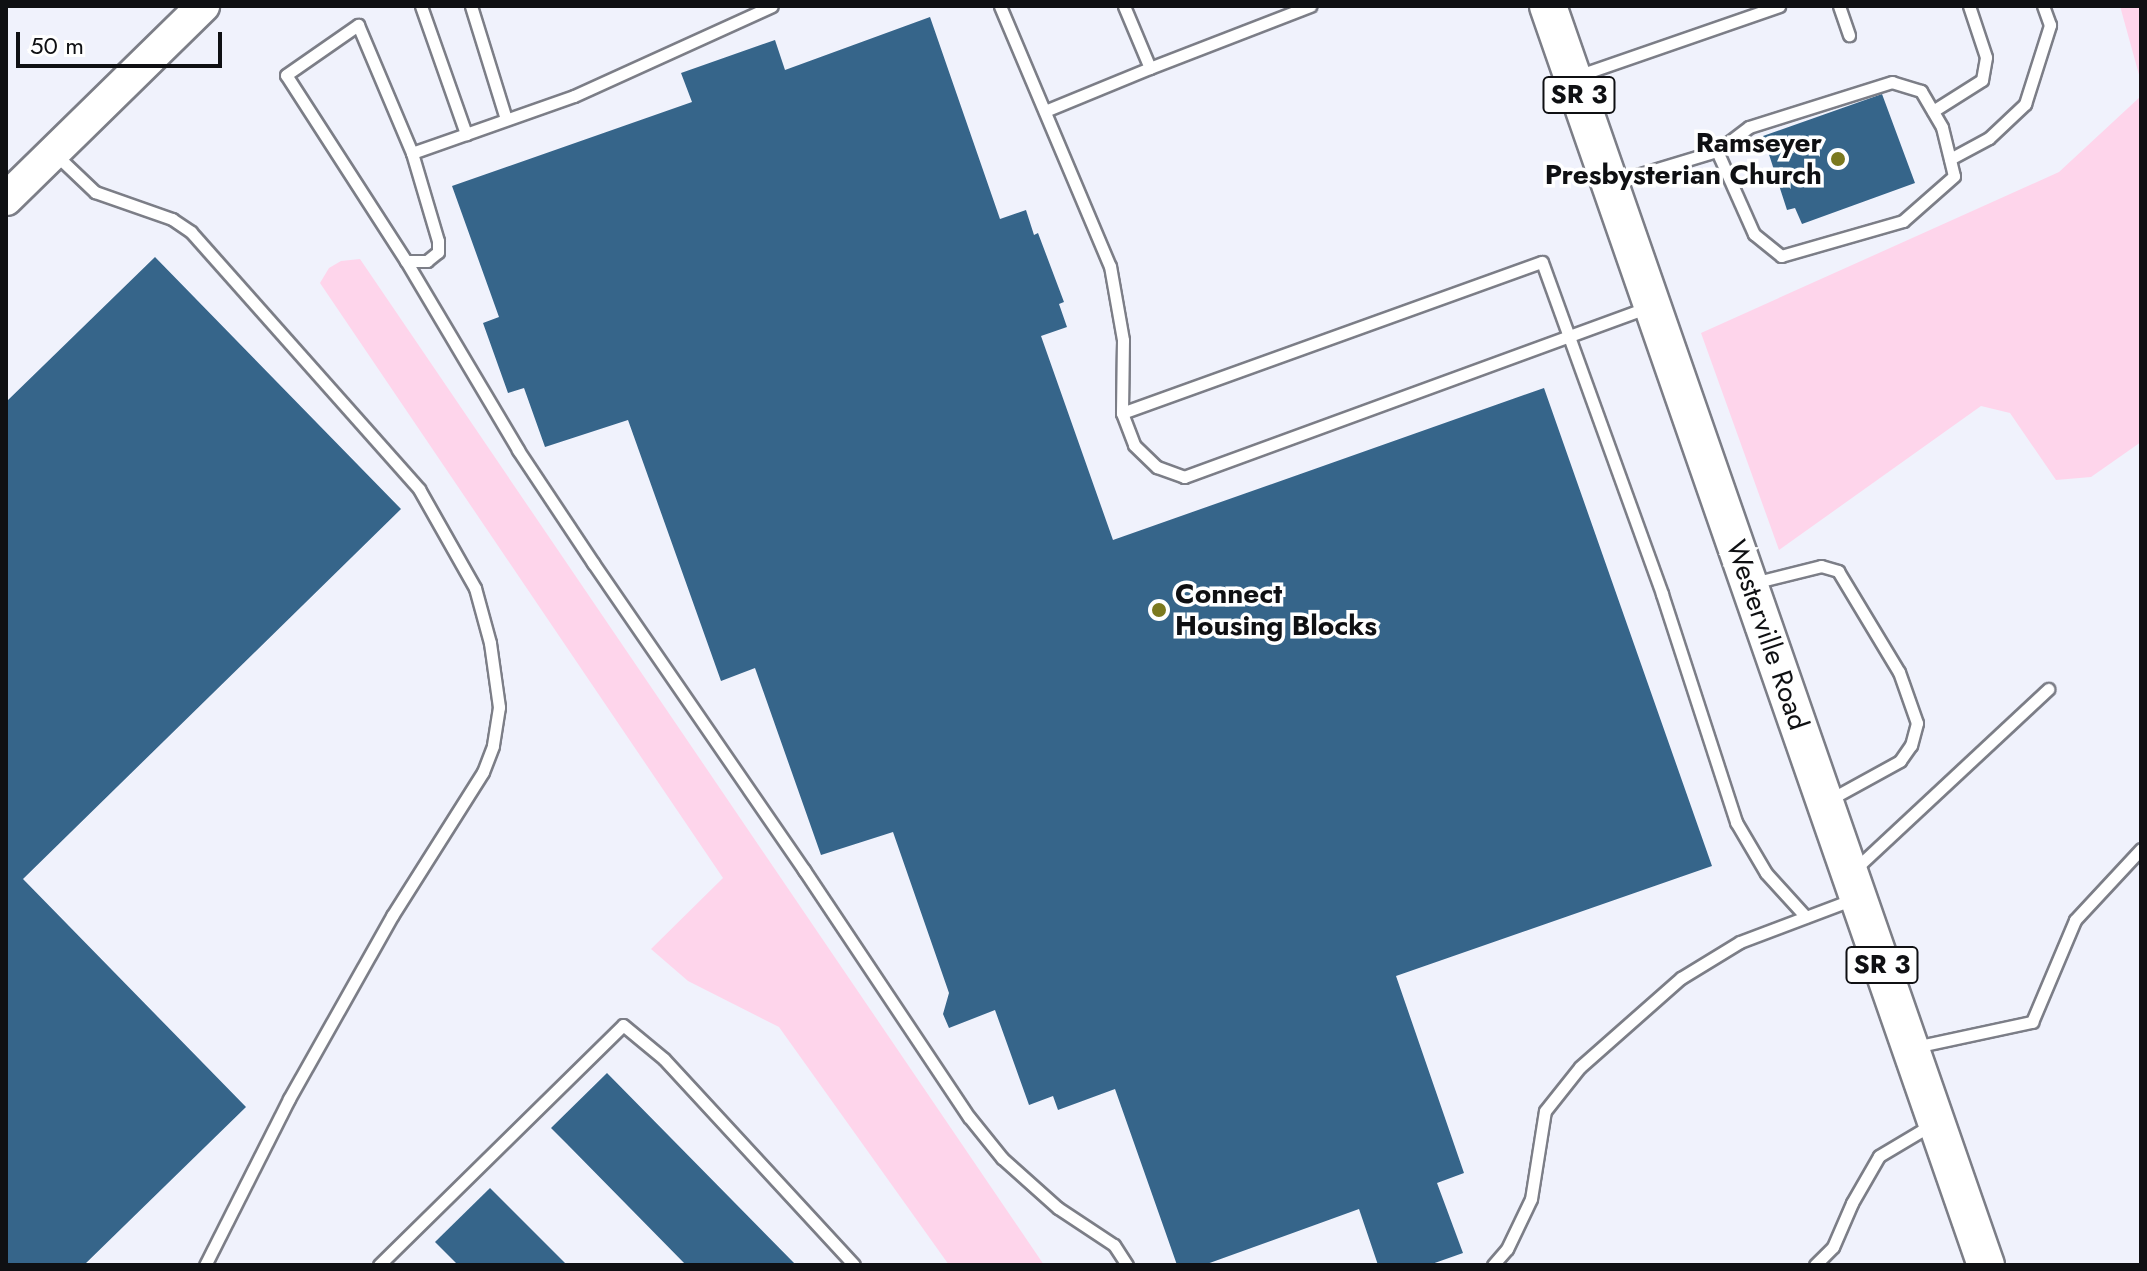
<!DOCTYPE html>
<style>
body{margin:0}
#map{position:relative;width:2147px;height:1271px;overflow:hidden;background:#f0f2fc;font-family:Jost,sans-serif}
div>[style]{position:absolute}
.green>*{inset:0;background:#fed5eb}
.building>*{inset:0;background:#36658a}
.roads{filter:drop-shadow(2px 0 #7c7e87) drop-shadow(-2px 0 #7c7e87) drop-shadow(0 2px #7c7e87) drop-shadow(0 -2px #7c7e87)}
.lane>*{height:11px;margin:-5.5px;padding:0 5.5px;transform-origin:5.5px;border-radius:5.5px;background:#fff}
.secondary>*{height:32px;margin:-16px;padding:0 16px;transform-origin:16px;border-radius:16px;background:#fff}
.primary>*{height:36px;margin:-18px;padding:0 18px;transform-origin:18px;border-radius:18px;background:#fff}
.dots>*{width:22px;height:22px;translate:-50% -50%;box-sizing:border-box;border:4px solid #fff;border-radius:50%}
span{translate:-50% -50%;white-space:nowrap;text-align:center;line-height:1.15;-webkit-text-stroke:7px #fff;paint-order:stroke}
.shield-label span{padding:2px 6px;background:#fff;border:2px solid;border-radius:6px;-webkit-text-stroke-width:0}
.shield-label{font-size:26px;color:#0f1013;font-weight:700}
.poi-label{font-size:28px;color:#0f1013;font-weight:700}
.right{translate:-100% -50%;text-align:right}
.left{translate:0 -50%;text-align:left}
.street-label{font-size:28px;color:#0f1013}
.frame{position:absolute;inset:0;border:8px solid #0f1013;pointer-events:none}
.scale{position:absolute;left:16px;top:32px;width:206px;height:36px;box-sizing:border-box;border:4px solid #0f1013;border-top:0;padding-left:10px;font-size:24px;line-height:28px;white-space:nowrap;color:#0f1013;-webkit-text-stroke:6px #fff;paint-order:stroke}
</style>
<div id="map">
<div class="green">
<div style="clip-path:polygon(2120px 6px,2141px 6px,2141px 82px)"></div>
<div style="clip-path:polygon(2141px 96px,2141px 442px,2091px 477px,2056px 480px,2010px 413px,1981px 406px,1779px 550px,1701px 333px,2059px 172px)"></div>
<div style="clip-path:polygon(360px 259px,1044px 1265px,949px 1265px,779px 1027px,688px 981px,651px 949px,723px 878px,320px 283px,329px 268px,341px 261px)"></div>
</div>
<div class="building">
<div style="clip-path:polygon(930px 17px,1000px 219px,1026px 210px,1034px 235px,1038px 233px,1064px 302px,1059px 304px,1067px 327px,1041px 336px,1113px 540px,1544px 388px,1712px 866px,1396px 976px,1464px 1173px,1437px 1183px,1463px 1253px,1429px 1265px,1378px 1265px,1359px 1209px,1204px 1265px,1177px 1265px,1115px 1089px,1058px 1110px,1053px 1096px,1029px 1105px,995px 1010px,949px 1028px,943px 1014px,949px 993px,893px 832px,821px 855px,755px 668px,721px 681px,628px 420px,545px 447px,524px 388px,508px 393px,483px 323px,499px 317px,452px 186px,692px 102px,681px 73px,775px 40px,785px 70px)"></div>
<div style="clip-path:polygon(1882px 94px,1915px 183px,1802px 224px,1795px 208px,1787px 210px,1763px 136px)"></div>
<div style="clip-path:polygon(155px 257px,401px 509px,23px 879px,246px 1107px,84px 1265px,6px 1265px,6px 402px)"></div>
<div style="clip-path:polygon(607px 1073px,796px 1265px,686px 1265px,567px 1144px,551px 1128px)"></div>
<div style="clip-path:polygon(490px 1188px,567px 1265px,458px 1265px,435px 1242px)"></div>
</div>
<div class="roads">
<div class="lane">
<div style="left:421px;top:6px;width:136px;rotate:70.6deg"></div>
<div style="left:466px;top:134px;width:114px;rotate:-19.4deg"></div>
<div style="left:574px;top:96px;width:217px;rotate:-24.4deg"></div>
<div style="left:471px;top:6px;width:118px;rotate:72.8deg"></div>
<div style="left:1000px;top:6px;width:282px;rotate:67.1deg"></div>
<div style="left:1110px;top:266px;width:75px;rotate:80deg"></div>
<div style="left:1123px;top:340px;width:73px;rotate:90.8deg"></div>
<div style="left:1122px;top:413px;width:34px;rotate:69deg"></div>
<div style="left:1134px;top:445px;width:32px;rotate:44deg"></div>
<div style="left:1157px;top:467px;width:29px;rotate:20deg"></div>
<div style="left:1184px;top:477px;width:494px;rotate:-20.1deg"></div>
<div style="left:1124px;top:6px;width:67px;rotate:67.2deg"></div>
<div style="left:1150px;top:68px;width:172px;rotate:-21.2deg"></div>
<div style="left:1839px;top:6px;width:31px;rotate:71deg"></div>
<div style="left:1577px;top:76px;width:214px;rotate:-19.1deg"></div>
<div style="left:1045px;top:111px;width:113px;rotate:-22.3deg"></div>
<div style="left:1933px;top:111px;width:58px;rotate:-32.3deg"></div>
<div style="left:1982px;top:80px;width:23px;rotate:-80deg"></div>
<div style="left:1986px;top:57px;width:54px;rotate:-108.4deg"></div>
<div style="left:54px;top:153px;width:57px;rotate:43.6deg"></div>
<div style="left:95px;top:192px;width:82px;rotate:19.3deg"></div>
<div style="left:172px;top:219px;width:23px;rotate:34deg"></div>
<div style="left:191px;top:232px;width:344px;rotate:48.4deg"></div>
<div style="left:419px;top:489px;width:114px;rotate:60.5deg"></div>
<div style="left:475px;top:588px;width:57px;rotate:74.7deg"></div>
<div style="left:490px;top:643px;width:65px;rotate:82deg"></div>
<div style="left:499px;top:707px;width:39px;rotate:99deg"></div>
<div style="left:493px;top:746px;width:28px;rotate:111deg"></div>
<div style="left:483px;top:772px;width:170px;rotate:122.3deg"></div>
<div style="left:392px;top:916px;width:210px;rotate:119.4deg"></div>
<div style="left:289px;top:1099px;width:186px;rotate:116.8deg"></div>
<div style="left:412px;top:153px;width:92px;rotate:73.5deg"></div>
<div style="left:438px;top:241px;width:11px;rotate:90deg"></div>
<div style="left:438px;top:252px;width:14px;rotate:141deg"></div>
<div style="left:427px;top:261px;width:21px;rotate:180deg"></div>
<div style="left:406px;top:261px;width:221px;rotate:-122.8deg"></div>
<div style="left:286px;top:75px;width:88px;rotate:-34.8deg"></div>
<div style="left:358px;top:25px;width:139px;rotate:67.1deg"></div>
<div style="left:412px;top:153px;width:57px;rotate:-19.4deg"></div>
<div style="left:1950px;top:159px;width:44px;rotate:-28.3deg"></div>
<div style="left:1989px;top:138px;width:50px;rotate:-43.4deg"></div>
<div style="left:2025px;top:104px;width:83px;rotate:-72.4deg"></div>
<div style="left:2050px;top:25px;width:20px;rotate:-110deg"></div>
<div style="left:1614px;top:182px;width:108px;rotate:-16.8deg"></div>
<div style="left:1717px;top:151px;width:91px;rotate:66deg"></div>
<div style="left:1754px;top:234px;width:35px;rotate:39deg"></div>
<div style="left:1781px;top:256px;width:127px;rotate:-16deg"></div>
<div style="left:1903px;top:221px;width:68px;rotate:-41.4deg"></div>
<div style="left:1954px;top:176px;width:50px;rotate:-103.8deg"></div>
<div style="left:1942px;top:127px;width:42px;rotate:-120.3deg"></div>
<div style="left:1921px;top:91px;width:30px;rotate:-163deg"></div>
<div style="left:1892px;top:82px;width:150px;rotate:162.5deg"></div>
<div style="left:1749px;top:127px;width:40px;rotate:143deg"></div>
<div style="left:406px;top:261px;width:220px;rotate:59.3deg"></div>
<div style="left:518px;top:450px;width:136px;rotate:56.4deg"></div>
<div style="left:593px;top:563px;width:373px;rotate:55.5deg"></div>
<div style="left:804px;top:870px;width:297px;rotate:56.3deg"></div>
<div style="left:969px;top:1117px;width:53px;rotate:51.2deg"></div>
<div style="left:1002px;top:1158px;width:75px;rotate:41.8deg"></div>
<div style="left:1058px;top:1208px;width:67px;rotate:33.5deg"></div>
<div style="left:1114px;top:1245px;width:24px;rotate:57deg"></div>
<div style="left:1122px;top:413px;width:446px;rotate:-19.8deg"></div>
<div style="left:1542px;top:262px;width:353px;rotate:70.1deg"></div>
<div style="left:1662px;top:594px;width:240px;rotate:72deg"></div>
<div style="left:1736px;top:822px;width:59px;rotate:59.5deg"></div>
<div style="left:1766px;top:873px;width:59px;rotate:47.7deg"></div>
<div style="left:1753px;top:583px;width:70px;rotate:-14deg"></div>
<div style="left:1821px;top:566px;width:18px;rotate:16deg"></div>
<div style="left:1838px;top:571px;width:118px;rotate:58.9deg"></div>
<div style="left:1899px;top:672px;width:54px;rotate:70.6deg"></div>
<div style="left:1917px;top:723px;width:23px;rotate:105deg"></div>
<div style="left:1911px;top:745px;width:19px;rotate:125deg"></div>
<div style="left:1900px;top:761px;width:81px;rotate:151.2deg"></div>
<div style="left:1853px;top:871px;width:267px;rotate:-43deg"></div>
<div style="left:1915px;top:1047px;width:120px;rotate:-12.1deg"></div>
<div style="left:2032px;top:1022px;width:111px;rotate:-67.1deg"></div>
<div style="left:2075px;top:920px;width:97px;rotate:-47.1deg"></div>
<div style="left:379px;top:1265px;width:342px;rotate:-44.5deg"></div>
<div style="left:623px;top:1025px;width:53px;rotate:39.7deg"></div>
<div style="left:664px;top:1059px;width:280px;rotate:47.3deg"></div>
<div style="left:1493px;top:1265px;width:21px;rotate:-49deg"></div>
<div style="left:1507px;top:1249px;width:55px;rotate:-64.4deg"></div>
<div style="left:1531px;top:1199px;width:89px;rotate:-81deg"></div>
<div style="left:1545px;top:1111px;width:56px;rotate:-51.5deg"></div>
<div style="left:1580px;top:1067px;width:135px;rotate:-41.4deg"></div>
<div style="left:1681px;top:978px;width:69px;rotate:-31.4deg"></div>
<div style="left:1740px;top:942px;width:122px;rotate:-20.7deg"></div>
<div style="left:1815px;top:1265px;width:25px;rotate:-45deg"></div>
<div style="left:1833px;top:1247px;width:48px;rotate:-66.6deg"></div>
<div style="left:1852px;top:1203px;width:54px;rotate:-60.1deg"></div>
<div style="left:1879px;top:1156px;width:63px;rotate:-30.7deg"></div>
</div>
<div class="secondary">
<div style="left:6px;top:199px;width:276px;rotate:-44.4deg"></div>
</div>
<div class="primary">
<div style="left:1548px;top:6px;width:1333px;rotate:70.82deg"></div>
</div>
</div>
<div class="dots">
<div style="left:1838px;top:159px;background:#7b791f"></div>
<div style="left:1159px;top:610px;background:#7b791f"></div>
</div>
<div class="shield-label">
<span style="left:1579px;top:95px">SR 3</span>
<span style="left:1882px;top:965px">SR 3</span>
</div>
<div class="poi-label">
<span class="right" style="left:1822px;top:159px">Ramseyer<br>Presbysterian Church</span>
<span class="left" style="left:1175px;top:610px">Connect<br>Housing Blocks</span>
</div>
<div class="street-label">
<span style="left:1767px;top:635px;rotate:71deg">Westerville Road</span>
</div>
<div class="frame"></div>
<div class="scale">50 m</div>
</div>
